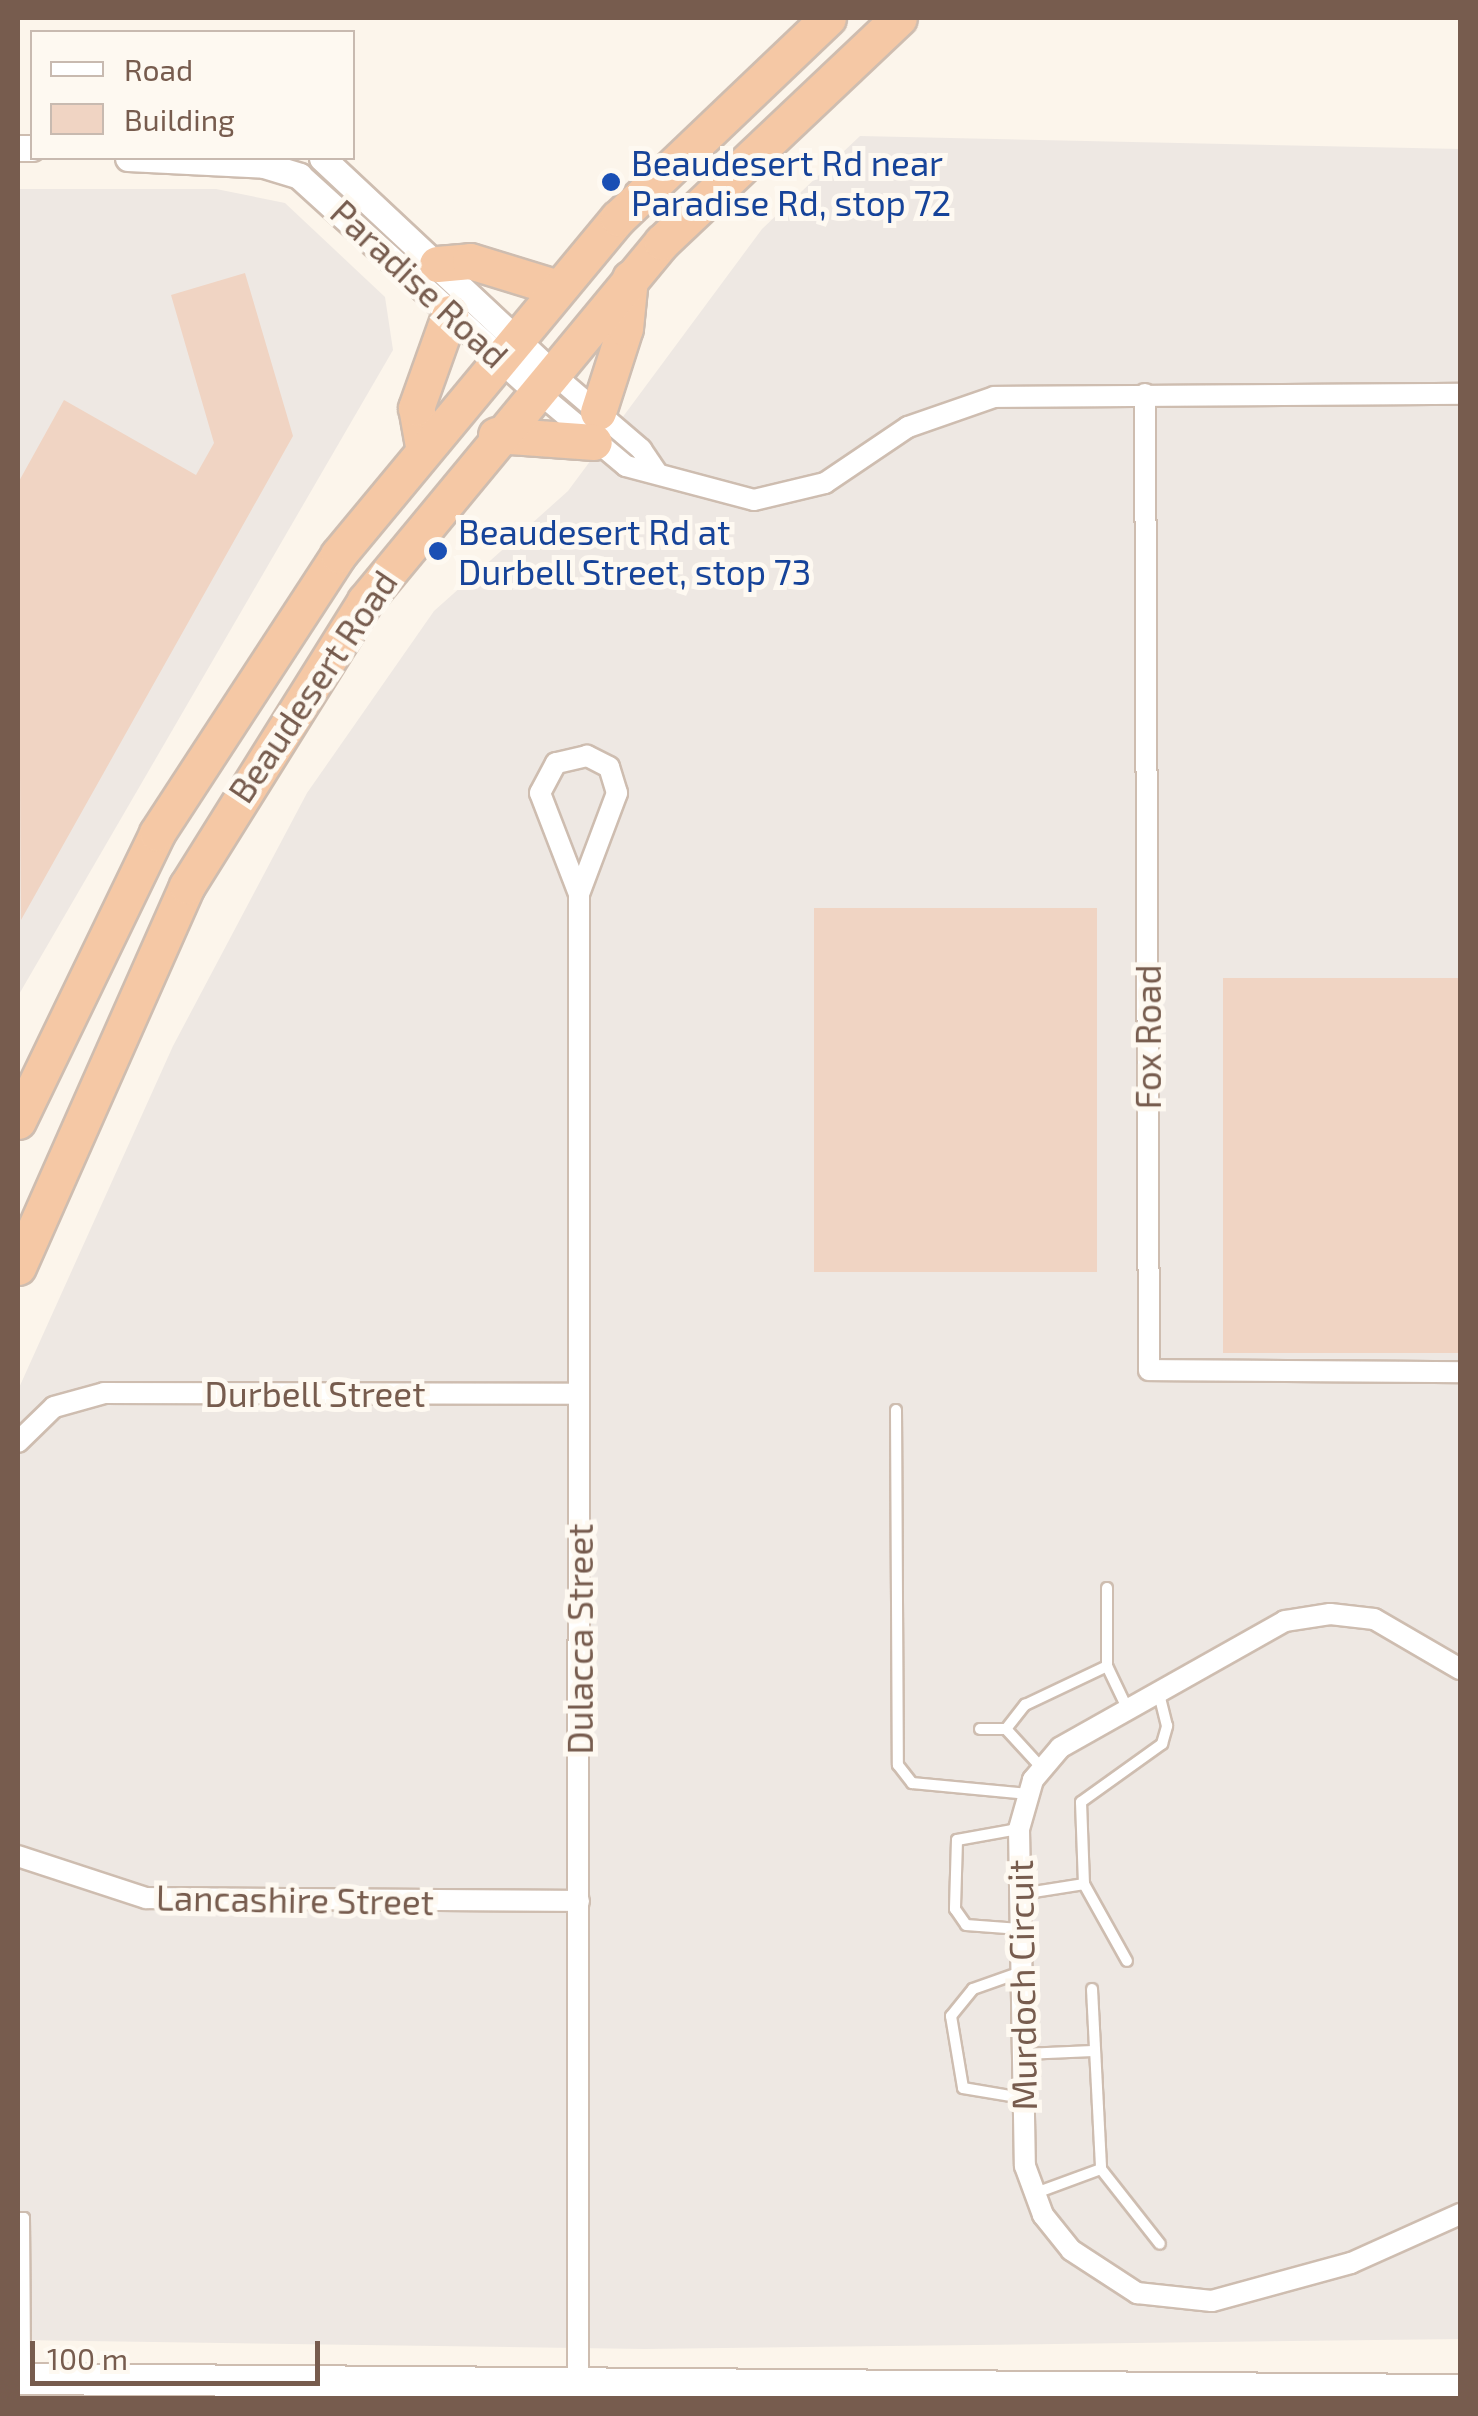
<!DOCTYPE html>
<style>
body{margin:0}
#map{position:relative;width:1478px;height:2416px;overflow:hidden;background:#fcf5eb;font-family:"Exo 2",sans-serif}
div>[style]{position:absolute}
.industrial>*{inset:0;background:#eee8e3}
.building>*{inset:0;background:#f0d4c3;transform-origin:0 0}
.roads{filter:drop-shadow(2px 0 #cebdb0) drop-shadow(-2px 0 #cebdb0) drop-shadow(0 2px #cebdb0) drop-shadow(0 -2px #cebdb0)}
.service>*{height:10px;margin:-5px;padding:0 5px;transform-origin:5px;border-radius:5px;background:#fff}
.minor>*{height:20px;margin:-10px;padding:0 10px;transform-origin:10px;border-radius:10px;background:#fff}
.tertiary>*{height:25px;margin:-12.5px;padding:0 12.5px;transform-origin:12.5px;border-radius:12.5px;background:#fff}
.secondary>*{height:30px;margin:-15px;padding:0 15px;transform-origin:15px;border-radius:15px;background:#fff}
.trunk>*{height:35px;margin:-17.5px;padding:0 17.5px;transform-origin:17.5px;border-radius:17.5px;background:#f5c8a5}
.dots>*{width:28px;height:28px;translate:-50% -50%;box-sizing:border-box;border:5px solid #fef9f1;border-radius:50%}
span{translate:-50% -50%;white-space:nowrap;text-align:center;line-height:1.15;-webkit-text-stroke:10px #fef9f1;paint-order:stroke}
.transit-label{font-size:35px;color:#164399}
.left{translate:0 -50%;text-align:left}
.street-label{font-size:35px;color:#775c4e}
.frame{position:absolute;inset:0;border:20px solid #775c4e;pointer-events:none}
.legend{position:absolute;left:30px;top:30px;width:325px;height:130px;box-sizing:border-box;background:#fef9f1;border:2px solid #c8bab0;margin:0;padding:12px 18px;list-style:none;font-size:30px;color:#775c4e}
.legend li{display:flex;align-items:center;gap:20px;height:50px}
.legend b{width:50px;border:2px solid #c8bab0}
.scale{position:absolute;left:30px;top:2341px;width:290px;height:45px;box-sizing:border-box;border:5px solid #775c4e;border-top:0;padding-left:12px;font-size:30px;line-height:35px;white-space:nowrap;color:#775c4e;-webkit-text-stroke:8px #fef9f1;paint-order:stroke}
</style>
<div id="map">
<div class="industrial">
<div style="clip-path:polygon(860px 136px,1460px 149px,1460px 2339px,645px 2349px,18px 2340px,18px 1390px,173px 1046px,307px 793px,434px 611px,568px 491px,762px 229px)"></div>
<div style="clip-path:polygon(18px 189px,216px 189px,285px 203px,385px 297px,393px 350px,18px 996px)"></div>
</div>
<div class="building">
<div style="clip-path:polygon(245px 273px,293px 436px,21px 920px,18px 483px,64px 400px,196px 475px,214px 443px,171px 295px)"></div>
<div style="left:814px;top:908px;width:283px;height:364px"></div>
<div style="left:1460px;top:978px;width:375px;height:237px;rotate:90deg"></div>
</div>
<div class="roads">
<div class="service">
<div style="left:896px;top:1410px;width:355px;rotate:89.7deg"></div>
<div style="left:898px;top:1765px;width:23px;rotate:52deg"></div>
<div style="left:912px;top:1783px;width:117px;rotate:5.4deg"></div>
<div style="left:1107px;top:1588px;width:78px;rotate:90deg"></div>
<div style="left:1107px;top:1666px;width:47px;rotate:64.5deg"></div>
<div style="left:980px;top:1729px;width:26px"></div>
<div style="left:1006px;top:1729px;width:31px;rotate:-52deg"></div>
<div style="left:1025px;top:1705px;width:91px;rotate:-25.4deg"></div>
<div style="left:1006px;top:1729px;width:52px;rotate:47.4deg"></div>
<div style="left:1018px;top:1829px;width:62px;rotate:169.8deg"></div>
<div style="left:957px;top:1840px;width:69px;rotate:91.7deg"></div>
<div style="left:955px;top:1909px;width:19px;rotate:55deg"></div>
<div style="left:966px;top:1925px;width:54px;rotate:4.2deg"></div>
<div style="left:1084px;top:1884px;width:88px;rotate:60.8deg"></div>
<div style="left:1021px;top:1894px;width:64px;rotate:-9deg"></div>
<div style="left:1084px;top:1884px;width:82px;rotate:-92.1deg"></div>
<div style="left:1081px;top:1802px;width:100px;rotate:-35.6deg"></div>
<div style="left:1162px;top:1744px;width:19px;rotate:-74deg"></div>
<div style="left:1167px;top:1726px;width:36px;rotate:-104deg"></div>
<div style="left:1021px;top:1972px;width:51px;rotate:160.5deg"></div>
<div style="left:973px;top:1989px;width:35px;rotate:129deg"></div>
<div style="left:951px;top:2016px;width:73px;rotate:80.5deg"></div>
<div style="left:963px;top:2088px;width:61px;rotate:9.5deg"></div>
<div style="left:1092px;top:1989px;width:180px;rotate:87.1deg"></div>
<div style="left:1101px;top:2169px;width:95px;rotate:51.8deg"></div>
<div style="left:1024px;top:2054px;width:69px;rotate:-2.5deg"></div>
<div style="left:1033px;top:2194px;width:72px;rotate:-20.2deg"></div>
<div style="left:18px;top:2218px;width:6px"></div>
<div style="left:24px;top:2218px;width:155px;rotate:89.6deg"></div>
</div>
<div class="minor">
<div style="left:550px;top:371px;width:120px;rotate:40.6deg"></div>
<div style="left:641px;top:449px;width:30px;rotate:56deg"></div>
<div style="left:534px;top:389px;width:120px;rotate:39.9deg"></div>
<div style="left:626px;top:466px;width:132px;rotate:14.9deg"></div>
<div style="left:754px;top:500px;width:73px;rotate:-13.5deg"></div>
<div style="left:825px;top:483px;width:100px;rotate:-34deg"></div>
<div style="left:908px;top:427px;width:91px;rotate:-19.2deg"></div>
<div style="left:994px;top:397px;width:466px;rotate:-0.4deg"></div>
<div style="left:1145px;top:394px;width:976px;rotate:89.77deg"></div>
<div style="left:1149px;top:1370px;width:311px;rotate:0.4deg"></div>
<div style="left:18px;top:1442px;width:50px;rotate:-44.2deg"></div>
<div style="left:54px;top:1407px;width:52px;rotate:-15.6deg"></div>
<div style="left:104px;top:1393px;width:475px;rotate:0.1deg"></div>
<div style="left:1460px;top:1669px;width:99px;rotate:-149.8deg"></div>
<div style="left:1374px;top:1619px;width:44px;rotate:-173.5deg"></div>
<div style="left:1330px;top:1614px;width:46px;rotate:171.2deg"></div>
<div style="left:1285px;top:1621px;width:258px;rotate:150.6deg"></div>
<div style="left:1060px;top:1748px;width:42px;rotate:130.2deg"></div>
<div style="left:1033px;top:1780px;width:51px;rotate:105.9deg"></div>
<div style="left:1019px;top:1829px;width:337px;rotate:89deg"></div>
<div style="left:1025px;top:2166px;width:52px;rotate:69.8deg"></div>
<div style="left:1043px;top:2215px;width:45px;rotate:51.3deg"></div>
<div style="left:1071px;top:2250px;width:79px;rotate:33.1deg"></div>
<div style="left:1137px;top:2293px;width:75px;rotate:6.1deg"></div>
<div style="left:1212px;top:2301px;width:144px;rotate:-15.3deg"></div>
<div style="left:1351px;top:2263px;width:120px;rotate:-24.2deg"></div>
<div style="left:18px;top:1856px;width:135px;rotate:18.2deg"></div>
<div style="left:146px;top:1898px;width:433px;rotate:0.4deg"></div>
<div style="left:578px;top:2384px;width:1490px;rotate:-89.96deg"></div>
<div style="left:579px;top:894px;width:108px;rotate:-69.4deg"></div>
<div style="left:617px;top:793px;width:27px;rotate:-107deg"></div>
<div style="left:609px;top:767px;width:25px;rotate:-153deg"></div>
<div style="left:587px;top:756px;width:32px;rotate:167deg"></div>
<div style="left:556px;top:763px;width:34px;rotate:118deg"></div>
<div style="left:540px;top:793px;width:108px;rotate:68.9deg"></div>
</div>
<div class="tertiary">
<div style="left:18px;top:148px;width:14px"></div>
<div style="left:128px;top:158px;width:136px;rotate:2.9deg"></div>
<div style="left:264px;top:165px;width:37px;rotate:17deg"></div>
<div style="left:299px;top:176px;width:317px;rotate:42.2deg"></div>
<div style="left:322px;top:158px;width:312px;rotate:43.1deg"></div>
</div>
<div class="secondary">
<div style="left:18px;top:2379px;width:1442px;rotate:0.44deg"></div>
</div>
<div class="trunk">
<div style="left:437px;top:264px;width:33px;rotate:-5deg"></div>
<div style="left:470px;top:261px;width:92px;rotate:17.1deg"></div>
<div style="left:598px;top:412px;width:88px;rotate:-72.2deg"></div>
<div style="left:625px;top:328px;width:50px;rotate:-84.3deg"></div>
<div style="left:496px;top:435px;width:98px;rotate:4.1deg"></div>
<div style="left:423px;top:446px;width:39px;rotate:-100deg"></div>
<div style="left:416px;top:408px;width:101px;rotate:-70.3deg"></div>
<div style="left:18px;top:1121px;width:320px;rotate:-64.2deg"></div>
<div style="left:157px;top:833px;width:332px;rotate:-56.9deg"></div>
<div style="left:338px;top:555px;width:438px;rotate:-50.3deg"></div>
<div style="left:618px;top:218px;width:290px;rotate:-43.6deg"></div>
<div style="left:18px;top:1267px;width:417px;rotate:-66.1deg"></div>
<div style="left:187px;top:886px;width:336px;rotate:-58deg"></div>
<div style="left:365px;top:601px;width:466px;rotate:-50.4deg"></div>
<div style="left:662px;top:242px;width:326px;rotate:-43.4deg"></div>
</div>
</div>
<div class="dots">
<div style="left:611px;top:182px;background:#1a4fb4"></div>
<div style="left:438px;top:551px;background:#1a4fb4"></div>
</div>
<div class="transit-label">
<span class="left" style="left:631px;top:182px">Beaudesert Rd near<br>Paradise Rd, stop 72</span>
<span class="left" style="left:458px;top:551px">Beaudesert Rd at<br>Durbell Street, stop 73</span>
</div>
<div class="street-label">
<span style="left:420px;top:283px;rotate:43deg">Paradise Road</span>
<span style="left:312px;top:686px;rotate:-56deg">Beaudesert Road</span>
<span style="left:1147px;top:1037px;rotate:-90deg">Fox Road</span>
<span style="left:315px;top:1393px">Durbell Street</span>
<span style="left:579px;top:1639px;rotate:-90deg">Dulacca Street</span>
<span style="left:295px;top:1899px;rotate:1deg">Lancashire Street</span>
<span style="left:1021px;top:1985px;rotate:-91deg">Murdoch Circuit</span>
</div>
<div class="frame"></div>
<ul class="legend">
<li><b style="height:12px;background:#fff"></b>Road</li>
<li><b style="height:28px;background:#f0d4c3"></b>Building</li>
</ul>
<div class="scale">100 m</div>
</div>
